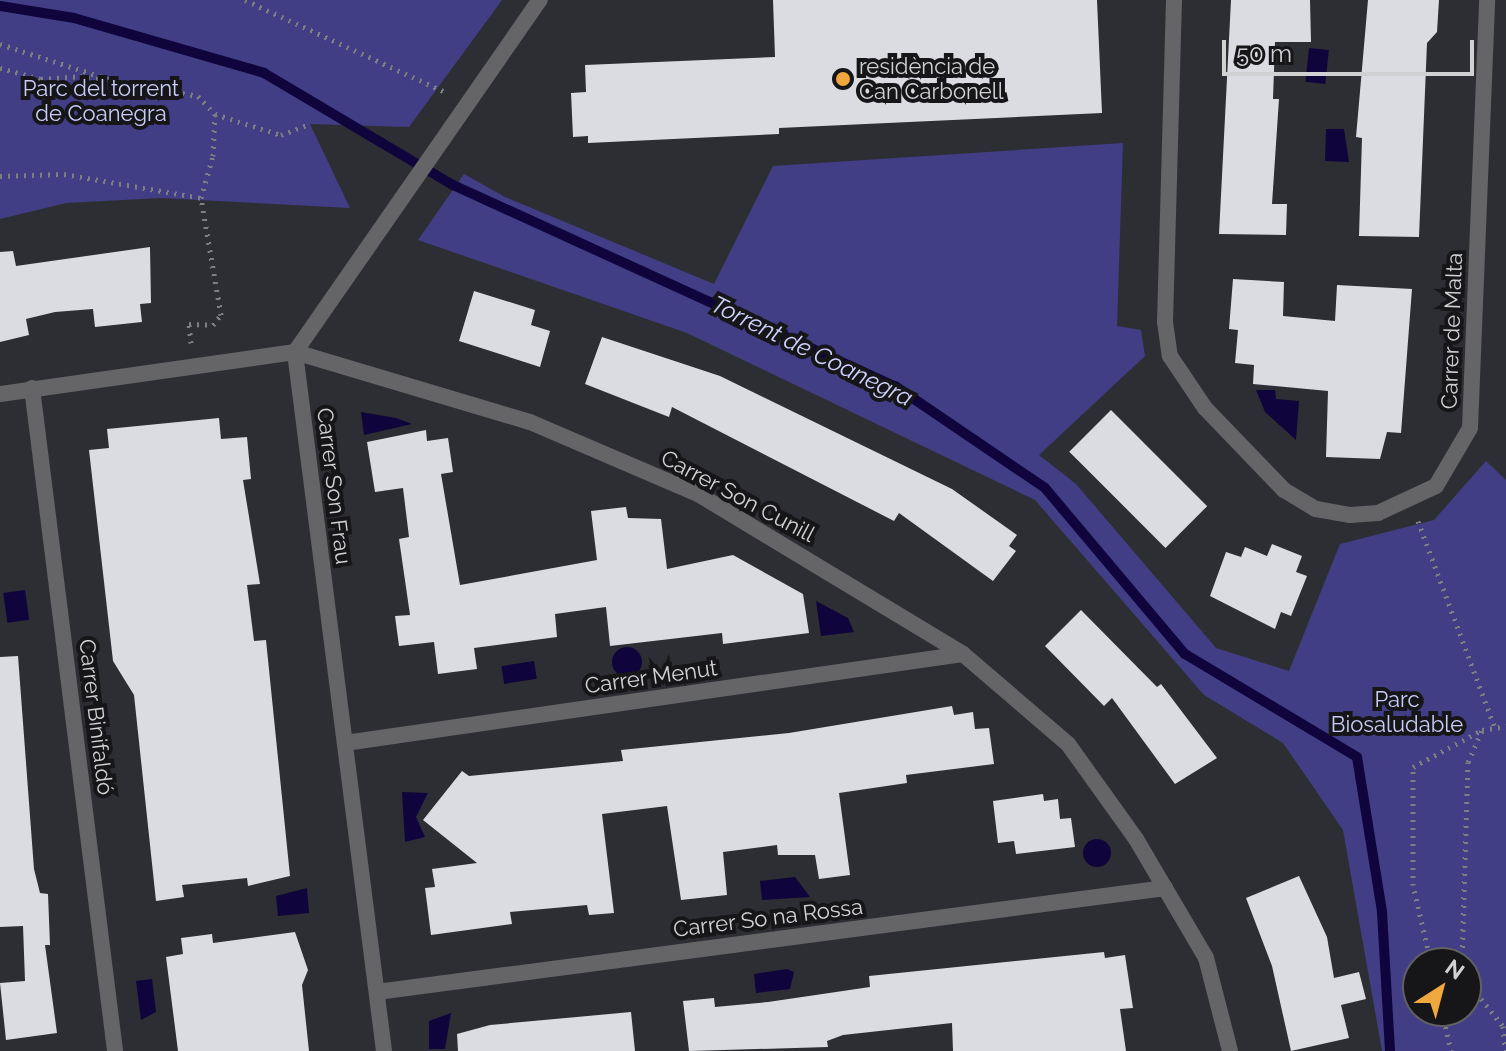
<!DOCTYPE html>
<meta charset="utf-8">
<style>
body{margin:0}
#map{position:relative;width:1506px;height:1051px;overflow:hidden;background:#2d2e33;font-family:Raleway,sans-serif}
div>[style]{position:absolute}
.green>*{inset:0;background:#413e85}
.water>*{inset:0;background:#10043c;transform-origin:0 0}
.round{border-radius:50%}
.stream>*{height:10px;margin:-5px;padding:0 5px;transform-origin:5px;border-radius:5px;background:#10043c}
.building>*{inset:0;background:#dbdbe2;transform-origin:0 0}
.path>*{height:5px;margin-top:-2.5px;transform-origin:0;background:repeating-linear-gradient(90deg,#7e7f83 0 2px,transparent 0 8px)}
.street>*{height:16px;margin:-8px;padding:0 8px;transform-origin:8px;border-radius:8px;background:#656568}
.dots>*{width:22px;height:22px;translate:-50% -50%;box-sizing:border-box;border:4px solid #161618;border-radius:50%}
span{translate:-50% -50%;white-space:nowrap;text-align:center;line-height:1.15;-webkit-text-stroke:8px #161618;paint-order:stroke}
.poi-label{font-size:22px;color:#d1d1d4}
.left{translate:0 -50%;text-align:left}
.park-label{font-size:22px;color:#c9ccf8}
.street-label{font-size:22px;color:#d1d1d4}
.water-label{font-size:24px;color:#ced1fd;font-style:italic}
.north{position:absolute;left:1402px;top:947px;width:80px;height:80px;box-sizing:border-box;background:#161618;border:2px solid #616163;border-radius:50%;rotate:36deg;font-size:22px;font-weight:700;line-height:32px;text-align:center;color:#d1d1d4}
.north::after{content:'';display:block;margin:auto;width:28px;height:36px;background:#efa73e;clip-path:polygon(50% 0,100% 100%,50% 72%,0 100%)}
.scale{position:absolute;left:1222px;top:40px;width:252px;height:36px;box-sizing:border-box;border:4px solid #d1d1d4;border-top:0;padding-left:10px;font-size:24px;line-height:28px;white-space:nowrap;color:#d1d1d4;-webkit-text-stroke:6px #161618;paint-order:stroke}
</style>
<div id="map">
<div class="green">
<div style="clip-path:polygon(0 0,502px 0,409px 127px,310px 124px,350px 208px,161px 198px,66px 203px,0 219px)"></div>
<div style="clip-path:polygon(evenodd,1123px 143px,1117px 326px,1141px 330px,1145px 356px,1039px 455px,1076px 484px,1216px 648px,1289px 671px,1340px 544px,1434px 520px,1486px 461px,1506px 480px,1506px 1051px,1382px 1051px,1343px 830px,1283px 743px,1204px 695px,1035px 500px,687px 333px,418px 240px,464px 174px,505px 197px,714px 284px,773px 166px,1123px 143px,1418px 963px,1466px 963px,1466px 1011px,1418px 1011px,1418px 963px)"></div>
</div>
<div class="water">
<div style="left:1309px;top:48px;width:20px;height:34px;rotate:6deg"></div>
<div style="clip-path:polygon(1326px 129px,1344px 129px,1349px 162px,1325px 161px)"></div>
<div style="clip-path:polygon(1256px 390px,1275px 390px,1276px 399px,1299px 401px,1296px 440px,1265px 412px)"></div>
<div style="clip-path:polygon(361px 412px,396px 418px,412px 424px,364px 435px)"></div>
<div style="left:25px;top:590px;width:30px;height:22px;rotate:82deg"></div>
<div style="clip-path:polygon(816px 601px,848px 618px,854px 632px,821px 636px)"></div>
<div class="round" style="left:612px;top:647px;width:30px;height:30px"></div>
<div style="left:534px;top:661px;width:18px;height:33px;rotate:81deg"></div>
<div style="clip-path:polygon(402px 792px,428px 793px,416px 817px,425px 837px,405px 842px)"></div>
<div class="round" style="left:1083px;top:839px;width:28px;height:28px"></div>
<div style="clip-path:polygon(795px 877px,810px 897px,762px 900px,760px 881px)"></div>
<div style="clip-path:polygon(307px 888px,309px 913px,278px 916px,276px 896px)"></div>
<div style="clip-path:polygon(787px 969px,794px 972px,790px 989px,756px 993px,754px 974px)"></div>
<div style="clip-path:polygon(152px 979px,156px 1012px,141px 1020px,136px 981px)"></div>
<div style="clip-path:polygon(451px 1013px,445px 1049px,429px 1049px,429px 1021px)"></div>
</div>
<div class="stream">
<div style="left:0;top:6px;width:75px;rotate:9.2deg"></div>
<div style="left:74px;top:18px;width:198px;rotate:16.1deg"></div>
<div style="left:264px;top:73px;width:220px;rotate:30.7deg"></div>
<div style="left:453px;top:185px;width:486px;rotate:24.5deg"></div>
<div style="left:895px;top:386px;width:181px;rotate:34.2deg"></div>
<div style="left:1045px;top:488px;width:217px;rotate:49.9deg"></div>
<div style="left:1185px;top:654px;width:200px;rotate:30.9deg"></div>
<div style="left:1357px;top:757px;width:157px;rotate:80.8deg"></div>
<div style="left:1382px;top:912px;width:139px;rotate:86.7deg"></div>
</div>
<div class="building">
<div style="clip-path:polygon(773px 0,1097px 0,1102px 113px,779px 128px,779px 134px,588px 143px,588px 136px,573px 137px,571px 93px,586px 92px,585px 65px,775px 57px)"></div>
<div style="clip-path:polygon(1231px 0,1310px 0,1311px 42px,1275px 42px,1273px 99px,1279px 99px,1272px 204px,1287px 204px,1286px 235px,1219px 234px)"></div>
<div style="clip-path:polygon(1368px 0,1439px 0,1437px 32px,1427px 43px,1419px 237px,1359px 236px,1362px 138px,1356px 137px)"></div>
<div style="clip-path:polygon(150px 247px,151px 303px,140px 304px,142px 322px,95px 327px,93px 309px,55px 312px,26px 319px,29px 335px,0 342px,0 252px,13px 251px,16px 266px)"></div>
<div style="clip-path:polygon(1233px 279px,1284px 282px,1283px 316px,1335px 321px,1337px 285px,1412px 289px,1401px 433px,1387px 432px,1380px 459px,1326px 457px,1328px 391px,1253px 384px,1254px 365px,1235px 363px,1238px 330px,1229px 329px)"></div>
<div style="clip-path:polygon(474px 291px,535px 310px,531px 325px,550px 331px,540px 367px,459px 341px)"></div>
<div style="clip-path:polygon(602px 337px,720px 376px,952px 489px,1017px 535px,1009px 546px,1016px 551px,993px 581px,899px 513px,894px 521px,672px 407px,669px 417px,585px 384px)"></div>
<div style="left:1111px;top:410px;width:136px;height:59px;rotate:45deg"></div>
<div style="clip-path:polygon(219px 418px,221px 439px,247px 437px,251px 479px,243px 480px,260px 584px,247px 585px,254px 641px,266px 640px,290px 876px,248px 886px,247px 878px,182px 885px,184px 897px,156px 901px,134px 695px,113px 661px,89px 450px,109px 448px,107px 429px)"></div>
<div style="clip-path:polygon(426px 430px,427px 441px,448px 438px,453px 472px,441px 474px,460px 585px,597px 560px,591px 511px,626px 507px,628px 518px,661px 519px,667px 569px,733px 555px,803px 594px,809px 633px,723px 644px,722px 633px,610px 646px,606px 607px,555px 614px,557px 637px,474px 648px,477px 669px,438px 674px,434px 642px,399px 646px,395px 616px,410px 615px,399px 539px,409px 537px,403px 488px,375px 492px,367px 442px)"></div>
<div style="clip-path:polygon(1272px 544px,1302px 556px,1296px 572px,1307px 576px,1291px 616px,1281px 612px,1275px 629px,1210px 596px,1226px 552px,1241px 557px,1245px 547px,1267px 556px)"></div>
<div style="clip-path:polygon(1081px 610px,1157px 687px,1161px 684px,1217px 758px,1175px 784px,1112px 698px,1104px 706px,1045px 646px)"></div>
<div style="clip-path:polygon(18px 656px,34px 869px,40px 893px,48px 894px,50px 945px,45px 945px,57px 1033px,6px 1040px,0 983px,25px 981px,23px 926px,0 927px,0 657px)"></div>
<div style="clip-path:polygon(952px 706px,954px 715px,973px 712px,975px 729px,989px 728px,994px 764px,906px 775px,907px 783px,839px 793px,850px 875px,819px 879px,815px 855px,778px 855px,777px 845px,723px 852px,727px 895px,681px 900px,667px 806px,602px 814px,614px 913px,589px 915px,587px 905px,510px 912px,512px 924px,431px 935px,425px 888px,435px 887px,432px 869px,477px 863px,423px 820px,462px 771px,469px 776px,623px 761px,621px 750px,789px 733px)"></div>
<div style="clip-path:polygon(1043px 794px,1044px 801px,1058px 799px,1060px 819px,1071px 818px,1075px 847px,1016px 854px,1014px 841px,998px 843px,993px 801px)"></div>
<div style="clip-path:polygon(1299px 876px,1327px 937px,1334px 978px,1359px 972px,1366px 999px,1341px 1005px,1349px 1038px,1291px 1051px,1272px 966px,1246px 898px)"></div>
<div style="clip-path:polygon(295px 932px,308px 970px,302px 985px,309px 1051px,178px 1051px,166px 957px,183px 954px,181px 938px,212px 934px,213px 943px)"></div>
<div style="clip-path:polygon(1104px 952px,1105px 958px,1125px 955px,1133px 1008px,1120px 1009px,1126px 1051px,953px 1051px,952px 1023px,843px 1035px,827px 1041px,828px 1047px,689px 1051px,683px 1001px,714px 998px,715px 1007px,768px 1002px,870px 987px,869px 976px)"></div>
<div style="clip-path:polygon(631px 1012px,635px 1051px,458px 1051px,457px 1034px,490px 1025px)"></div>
</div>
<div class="path">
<div style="left:245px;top:0;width:218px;rotate:24.7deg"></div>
<div style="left:0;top:44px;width:114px;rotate:18deg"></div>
<div style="left:0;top:68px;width:42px;rotate:15deg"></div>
<div style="left:41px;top:79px;width:39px;rotate:-4deg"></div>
<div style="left:80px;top:76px;width:120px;rotate:9.6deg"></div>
<div style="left:198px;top:96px;width:25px;rotate:47deg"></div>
<div style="left:215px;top:114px;width:69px;rotate:17.7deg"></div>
<div style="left:281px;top:135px;width:30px;rotate:-21deg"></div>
<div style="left:0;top:176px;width:64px;rotate:-1.8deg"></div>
<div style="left:64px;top:174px;width:139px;rotate:9.9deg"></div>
<div style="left:201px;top:198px;width:44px;rotate:-74.1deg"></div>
<div style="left:213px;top:156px;width:42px;rotate:-87.3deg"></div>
<div style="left:191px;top:343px;width:19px;rotate:-96deg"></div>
<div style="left:189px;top:324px;width:24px;rotate:2deg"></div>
<div style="left:213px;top:325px;width:13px;rotate:-51deg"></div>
<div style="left:221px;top:315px;width:119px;rotate:-99.7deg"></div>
<div style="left:1418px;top:521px;width:221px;rotate:69.6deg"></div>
<div style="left:1431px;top:963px;width:80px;rotate:-103deg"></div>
<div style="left:1413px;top:885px;width:118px;rotate:-90deg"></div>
<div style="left:1413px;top:767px;width:78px;rotate:-28.2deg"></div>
<div style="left:1462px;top:963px;width:201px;rotate:-88.3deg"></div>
<div style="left:1468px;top:762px;width:35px;rotate:-66deg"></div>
<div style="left:1482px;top:730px;width:24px;rotate:-9deg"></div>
<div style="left:1466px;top:980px;width:59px;rotate:51.2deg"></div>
<div style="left:1503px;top:1026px;width:25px;rotate:85deg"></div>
<div style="left:1442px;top:1011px;width:41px;rotate:77.3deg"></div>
</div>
<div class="street">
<div style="left:1174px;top:0;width:322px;rotate:91.6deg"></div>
<div style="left:1165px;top:322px;width:34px;rotate:82deg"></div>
<div style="left:1170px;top:356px;width:63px;rotate:56.1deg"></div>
<div style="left:1205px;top:408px;width:114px;rotate:46.1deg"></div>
<div style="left:1284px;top:490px;width:37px;rotate:31deg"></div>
<div style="left:1316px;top:509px;width:35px;rotate:10deg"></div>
<div style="left:1350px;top:515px;width:28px;rotate:-4deg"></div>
<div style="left:1378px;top:513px;width:64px;rotate:-25deg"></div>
<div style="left:1436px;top:486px;width:67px;rotate:-59.6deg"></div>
<div style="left:1470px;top:428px;width:428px;rotate:-87.7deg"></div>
<div style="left:32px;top:388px;width:668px;rotate:82.86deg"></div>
<div style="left:0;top:394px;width:298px;rotate:-8.1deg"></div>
<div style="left:295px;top:352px;width:245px;rotate:16.6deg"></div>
<div style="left:530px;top:422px;width:183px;rotate:23.2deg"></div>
<div style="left:698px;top:494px;width:310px;rotate:31.1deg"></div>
<div style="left:963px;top:654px;width:138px;rotate:40.6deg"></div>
<div style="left:1068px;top:744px;width:117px;rotate:54.4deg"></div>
<div style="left:1136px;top:839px;width:138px;rotate:59.5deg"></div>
<div style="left:1206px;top:958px;width:96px;rotate:75.5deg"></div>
<div style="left:345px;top:743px;width:624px;rotate:-8.19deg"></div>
<div style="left:377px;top:992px;width:795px;rotate:-7.52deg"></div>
<div style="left:384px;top:1051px;width:705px;rotate:-97.26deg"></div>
<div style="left:295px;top:352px;width:429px;rotate:-55.2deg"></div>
</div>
<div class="dots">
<div style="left:843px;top:79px;background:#efa73e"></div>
</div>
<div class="poi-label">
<span class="left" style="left:859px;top:79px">residència de<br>Can Carbonell</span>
</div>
<div class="park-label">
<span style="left:101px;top:101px">Parc del torrent<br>de Coanegra</span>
<span style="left:1397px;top:712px">Parc<br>Biosaludable</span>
</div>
<div class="street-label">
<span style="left:1452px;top:331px;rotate:-88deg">Carrer de Malta</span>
<span style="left:334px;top:486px;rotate:83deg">Carrer Son Frau</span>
<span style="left:738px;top:496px;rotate:28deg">Carrer Son Cunill</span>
<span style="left:651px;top:677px;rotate:-8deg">Carrer Menut</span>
<span style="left:96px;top:717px;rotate:83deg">Carrer Binifaldó</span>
<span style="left:768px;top:918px;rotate:-7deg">Carrer So na Rossa</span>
</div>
<div class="water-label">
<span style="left:812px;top:351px;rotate:26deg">Torrent de Coanegra</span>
</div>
<div class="north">N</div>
<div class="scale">50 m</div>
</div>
